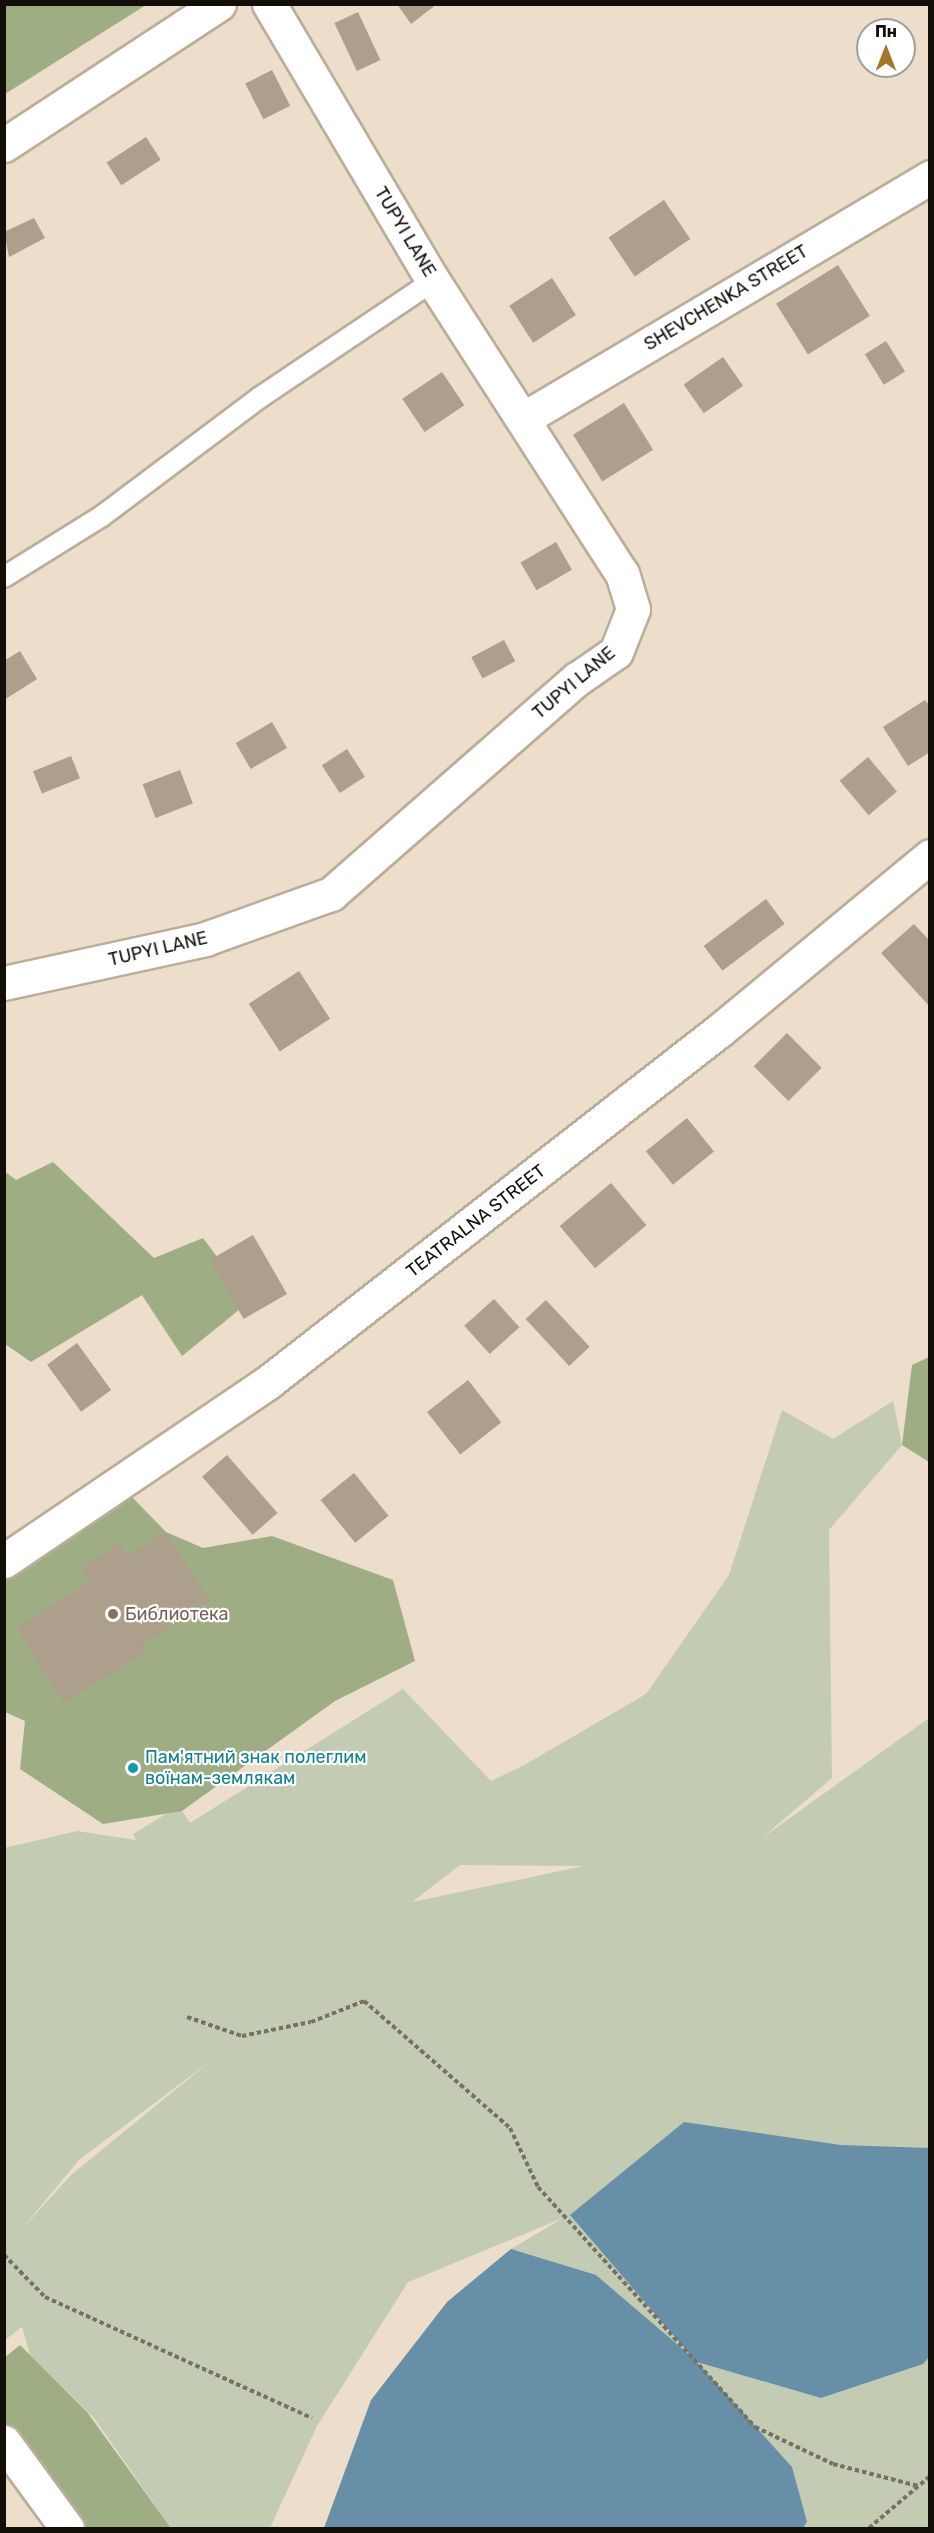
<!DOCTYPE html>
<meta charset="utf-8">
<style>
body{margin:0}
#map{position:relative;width:934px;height:2533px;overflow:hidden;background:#ecdeca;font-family:Rubik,sans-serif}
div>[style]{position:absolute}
.green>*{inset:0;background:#c3ccb3}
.forest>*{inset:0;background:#9fad85}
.water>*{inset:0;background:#688fa8}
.building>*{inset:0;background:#ac9f8c;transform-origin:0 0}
.path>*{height:4px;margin-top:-2px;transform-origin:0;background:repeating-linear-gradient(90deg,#797064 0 4.5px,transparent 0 7.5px)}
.roads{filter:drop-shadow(2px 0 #baad9a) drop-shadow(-2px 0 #baad9a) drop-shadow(0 2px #baad9a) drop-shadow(0 -2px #baad9a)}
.service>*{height:20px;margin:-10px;padding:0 10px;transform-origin:10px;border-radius:10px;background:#fff}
.minor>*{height:33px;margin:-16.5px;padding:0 16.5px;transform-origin:16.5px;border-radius:16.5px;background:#fff}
.dots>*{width:16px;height:16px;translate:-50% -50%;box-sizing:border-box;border:3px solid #fff;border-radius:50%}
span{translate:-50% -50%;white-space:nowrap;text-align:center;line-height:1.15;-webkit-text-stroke:4.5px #fff;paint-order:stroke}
.street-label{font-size:18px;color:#130e08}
.education-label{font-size:18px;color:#785e54}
.left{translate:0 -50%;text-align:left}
.culture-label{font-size:18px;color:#0d838f}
.frame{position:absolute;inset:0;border:6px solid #130e08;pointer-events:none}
.north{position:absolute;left:856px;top:18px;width:60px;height:60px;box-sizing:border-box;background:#fff;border:2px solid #a19f9c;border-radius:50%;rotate:0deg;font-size:16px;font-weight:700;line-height:24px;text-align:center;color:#130e08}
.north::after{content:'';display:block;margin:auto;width:21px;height:27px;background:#a37628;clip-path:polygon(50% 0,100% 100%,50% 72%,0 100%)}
</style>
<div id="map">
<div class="green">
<div style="clip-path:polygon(evenodd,893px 1401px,902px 1445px,829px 1530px,832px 1778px,762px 1838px,929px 1718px,929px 2528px,803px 2528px,807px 2522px,755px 2427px,511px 2249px,563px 2218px,408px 2282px,317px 2426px,270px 2528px,171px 2528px,94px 2418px,30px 2355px,22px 2327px,5px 2340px,4px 1848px,77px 1831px,136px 1840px,133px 1834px,179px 1806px,190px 1823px,403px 1689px,491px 1781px,526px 1764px,646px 1694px,729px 1575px,782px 1410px,833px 1439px,893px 1401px,460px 1865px,583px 1866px,584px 1866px,412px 1902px,460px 1865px,893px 1401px,213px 2059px,71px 2175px,20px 2231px,79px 2160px,213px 2059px)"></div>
</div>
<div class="forest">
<div style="clip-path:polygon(5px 4px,146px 4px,146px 5px,5px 94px)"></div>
<div style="clip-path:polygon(53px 1162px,154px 1258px,203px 1238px,250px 1301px,182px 1356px,142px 1295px,31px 1362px,5px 1344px,4px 1171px,16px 1180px)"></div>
<div style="clip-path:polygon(929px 1357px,929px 1462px,902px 1445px,912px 1365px)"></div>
<div style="clip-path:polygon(128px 1493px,166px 1532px,203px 1548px,272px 1536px,393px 1580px,415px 1661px,335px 1701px,182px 1811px,103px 1824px,20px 1769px,25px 1721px,5px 1712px,5px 1575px)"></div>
<div style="clip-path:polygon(20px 2345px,87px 2412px,171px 2528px,82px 2528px,5px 2422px,4px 2358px)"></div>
</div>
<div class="water">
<div style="clip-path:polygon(684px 2122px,841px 2145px,929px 2148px,930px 2356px,923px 2364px,821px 2398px,697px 2362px,792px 2467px,807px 2522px,803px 2528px,324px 2528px,371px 2400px,447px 2302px,511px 2249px,596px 2275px,692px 2357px,570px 2215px)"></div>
</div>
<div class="building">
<div style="clip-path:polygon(397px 4px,437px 4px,411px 24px)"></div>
<div style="left:358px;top:12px;width:53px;height:26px;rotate:65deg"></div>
<div style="left:272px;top:70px;width:40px;height:30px;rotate:63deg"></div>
<div style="left:146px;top:137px;width:27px;height:47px;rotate:57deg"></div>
<div style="left:664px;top:200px;width:47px;height:67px;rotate:56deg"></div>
<div style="clip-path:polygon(34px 218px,45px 238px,9px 257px,4px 232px)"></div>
<div style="left:838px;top:265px;width:60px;height:73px;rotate:58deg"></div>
<div style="left:552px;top:278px;width:44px;height:51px;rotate:57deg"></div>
<div style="left:886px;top:341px;width:36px;height:25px;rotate:58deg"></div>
<div style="left:723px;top:357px;width:35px;height:48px;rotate:55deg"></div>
<div style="left:442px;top:372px;width:40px;height:48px;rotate:56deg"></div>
<div style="left:624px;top:403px;width:55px;height:60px;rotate:58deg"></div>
<div style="left:556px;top:542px;width:32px;height:41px;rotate:60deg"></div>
<div style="left:504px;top:640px;width:24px;height:37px;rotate:62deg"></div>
<div style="clip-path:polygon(20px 651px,37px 679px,4px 700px,4px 661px)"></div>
<div style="clip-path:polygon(925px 700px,930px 706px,930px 752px,908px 766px,883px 727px)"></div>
<div style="left:272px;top:722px;width:30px;height:42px;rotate:60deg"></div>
<div style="left:347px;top:749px;width:33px;height:30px;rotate:57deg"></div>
<div style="left:71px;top:756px;width:24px;height:41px;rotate:68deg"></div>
<div style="left:868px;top:757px;width:45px;height:37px;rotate:50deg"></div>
<div style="left:180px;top:770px;width:36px;height:40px;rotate:69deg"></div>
<div style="left:766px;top:899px;width:31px;height:78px;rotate:53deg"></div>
<div style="clip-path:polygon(914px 924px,930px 941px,930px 1007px,881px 953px)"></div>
<div style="left:299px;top:971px;width:57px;height:60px;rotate:57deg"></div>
<div style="left:787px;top:1033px;width:49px;height:47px;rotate:45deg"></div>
<div style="left:687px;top:1118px;width:43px;height:53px;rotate:51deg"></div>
<div style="left:611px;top:1183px;width:55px;height:67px;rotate:50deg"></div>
<div style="left:253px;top:1235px;width:68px;height:50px;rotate:60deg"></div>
<div style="left:494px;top:1299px;width:38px;height:40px;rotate:48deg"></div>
<div style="left:546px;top:1300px;width:64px;height:28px;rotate:47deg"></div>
<div style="left:77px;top:1343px;width:58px;height:37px;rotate:54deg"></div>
<div style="left:468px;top:1380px;width:54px;height:52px;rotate:52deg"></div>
<div style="left:227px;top:1455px;width:77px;height:33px;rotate:49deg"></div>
<div style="left:354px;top:1473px;width:55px;height:43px;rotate:51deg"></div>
<div style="clip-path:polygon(166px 1532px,210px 1601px,142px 1644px,145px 1652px,64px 1703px,16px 1628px,89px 1582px,81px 1568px,119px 1544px,128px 1556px)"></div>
</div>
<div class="path">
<div style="left:187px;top:2017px;width:58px;rotate:19.1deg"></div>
<div style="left:242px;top:2036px;width:70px;rotate:-11.5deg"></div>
<div style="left:311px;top:2022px;width:57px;rotate:-21.6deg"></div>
<div style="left:364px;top:2001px;width:194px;rotate:41deg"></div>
<div style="left:510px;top:2128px;width:65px;rotate:64.6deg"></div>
<div style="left:538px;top:2187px;width:324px;rotate:47.9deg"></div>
<div style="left:755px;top:2427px;width:86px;rotate:25.4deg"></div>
<div style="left:833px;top:2464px;width:88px;rotate:14.5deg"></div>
<div style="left:4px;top:2255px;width:59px;rotate:45.7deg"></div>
<div style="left:45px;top:2297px;width:293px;rotate:24.4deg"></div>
<div style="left:869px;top:2528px;width:80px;rotate:-40.4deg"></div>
</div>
<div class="roads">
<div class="service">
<div style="left:4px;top:577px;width:115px;rotate:-31.9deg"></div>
<div style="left:102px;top:516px;width:196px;rotate:-36.9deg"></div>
<div style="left:259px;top:398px;width:210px;rotate:-33.9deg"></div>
</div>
<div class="minor">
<div style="left:4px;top:145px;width:257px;rotate:-33.3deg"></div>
<div style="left:523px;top:419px;width:474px;rotate:-30.7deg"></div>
<div style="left:4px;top:983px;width:206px;rotate:-12.3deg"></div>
<div style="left:205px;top:939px;width:134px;rotate:-19.7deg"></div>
<div style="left:331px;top:894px;width:327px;rotate:-41.2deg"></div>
<div style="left:577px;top:679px;width:47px;rotate:-34.7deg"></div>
<div style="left:616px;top:652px;width:46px;rotate:-68.4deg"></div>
<div style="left:633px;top:609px;width:37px;rotate:-107deg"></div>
<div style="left:622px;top:574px;width:349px;rotate:-122.8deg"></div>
<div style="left:433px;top:281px;width:322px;rotate:-120.6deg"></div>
<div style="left:4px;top:1561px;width:318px;rotate:-34.1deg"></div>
<div style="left:267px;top:1383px;width:574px;rotate:-37.93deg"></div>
<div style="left:720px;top:1030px;width:273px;rotate:-39.6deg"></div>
<div style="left:4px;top:2442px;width:107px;rotate:53.8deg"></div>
</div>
</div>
<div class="dots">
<div style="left:113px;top:1614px;background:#8d6e63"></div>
<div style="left:133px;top:1768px;background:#0f9aa8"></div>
</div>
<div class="street-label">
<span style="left:405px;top:232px;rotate:59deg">TUPYI LANE</span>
<span style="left:726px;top:298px;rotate:-31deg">SHEVCHENKA STREET</span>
<span style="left:574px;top:683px;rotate:-40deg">TUPYI LANE</span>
<span style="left:158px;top:949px;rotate:-13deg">TUPYI LANE</span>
<span style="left:476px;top:1221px;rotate:-38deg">TEATRALNA STREET</span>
</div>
<div class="education-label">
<span class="left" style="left:125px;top:1614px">Библиотека</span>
</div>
<div class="culture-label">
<span class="left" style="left:145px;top:1768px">Пам'ятний знак полеглим<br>воїнам-землякам</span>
</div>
<div class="frame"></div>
<div class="north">Пн</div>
</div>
